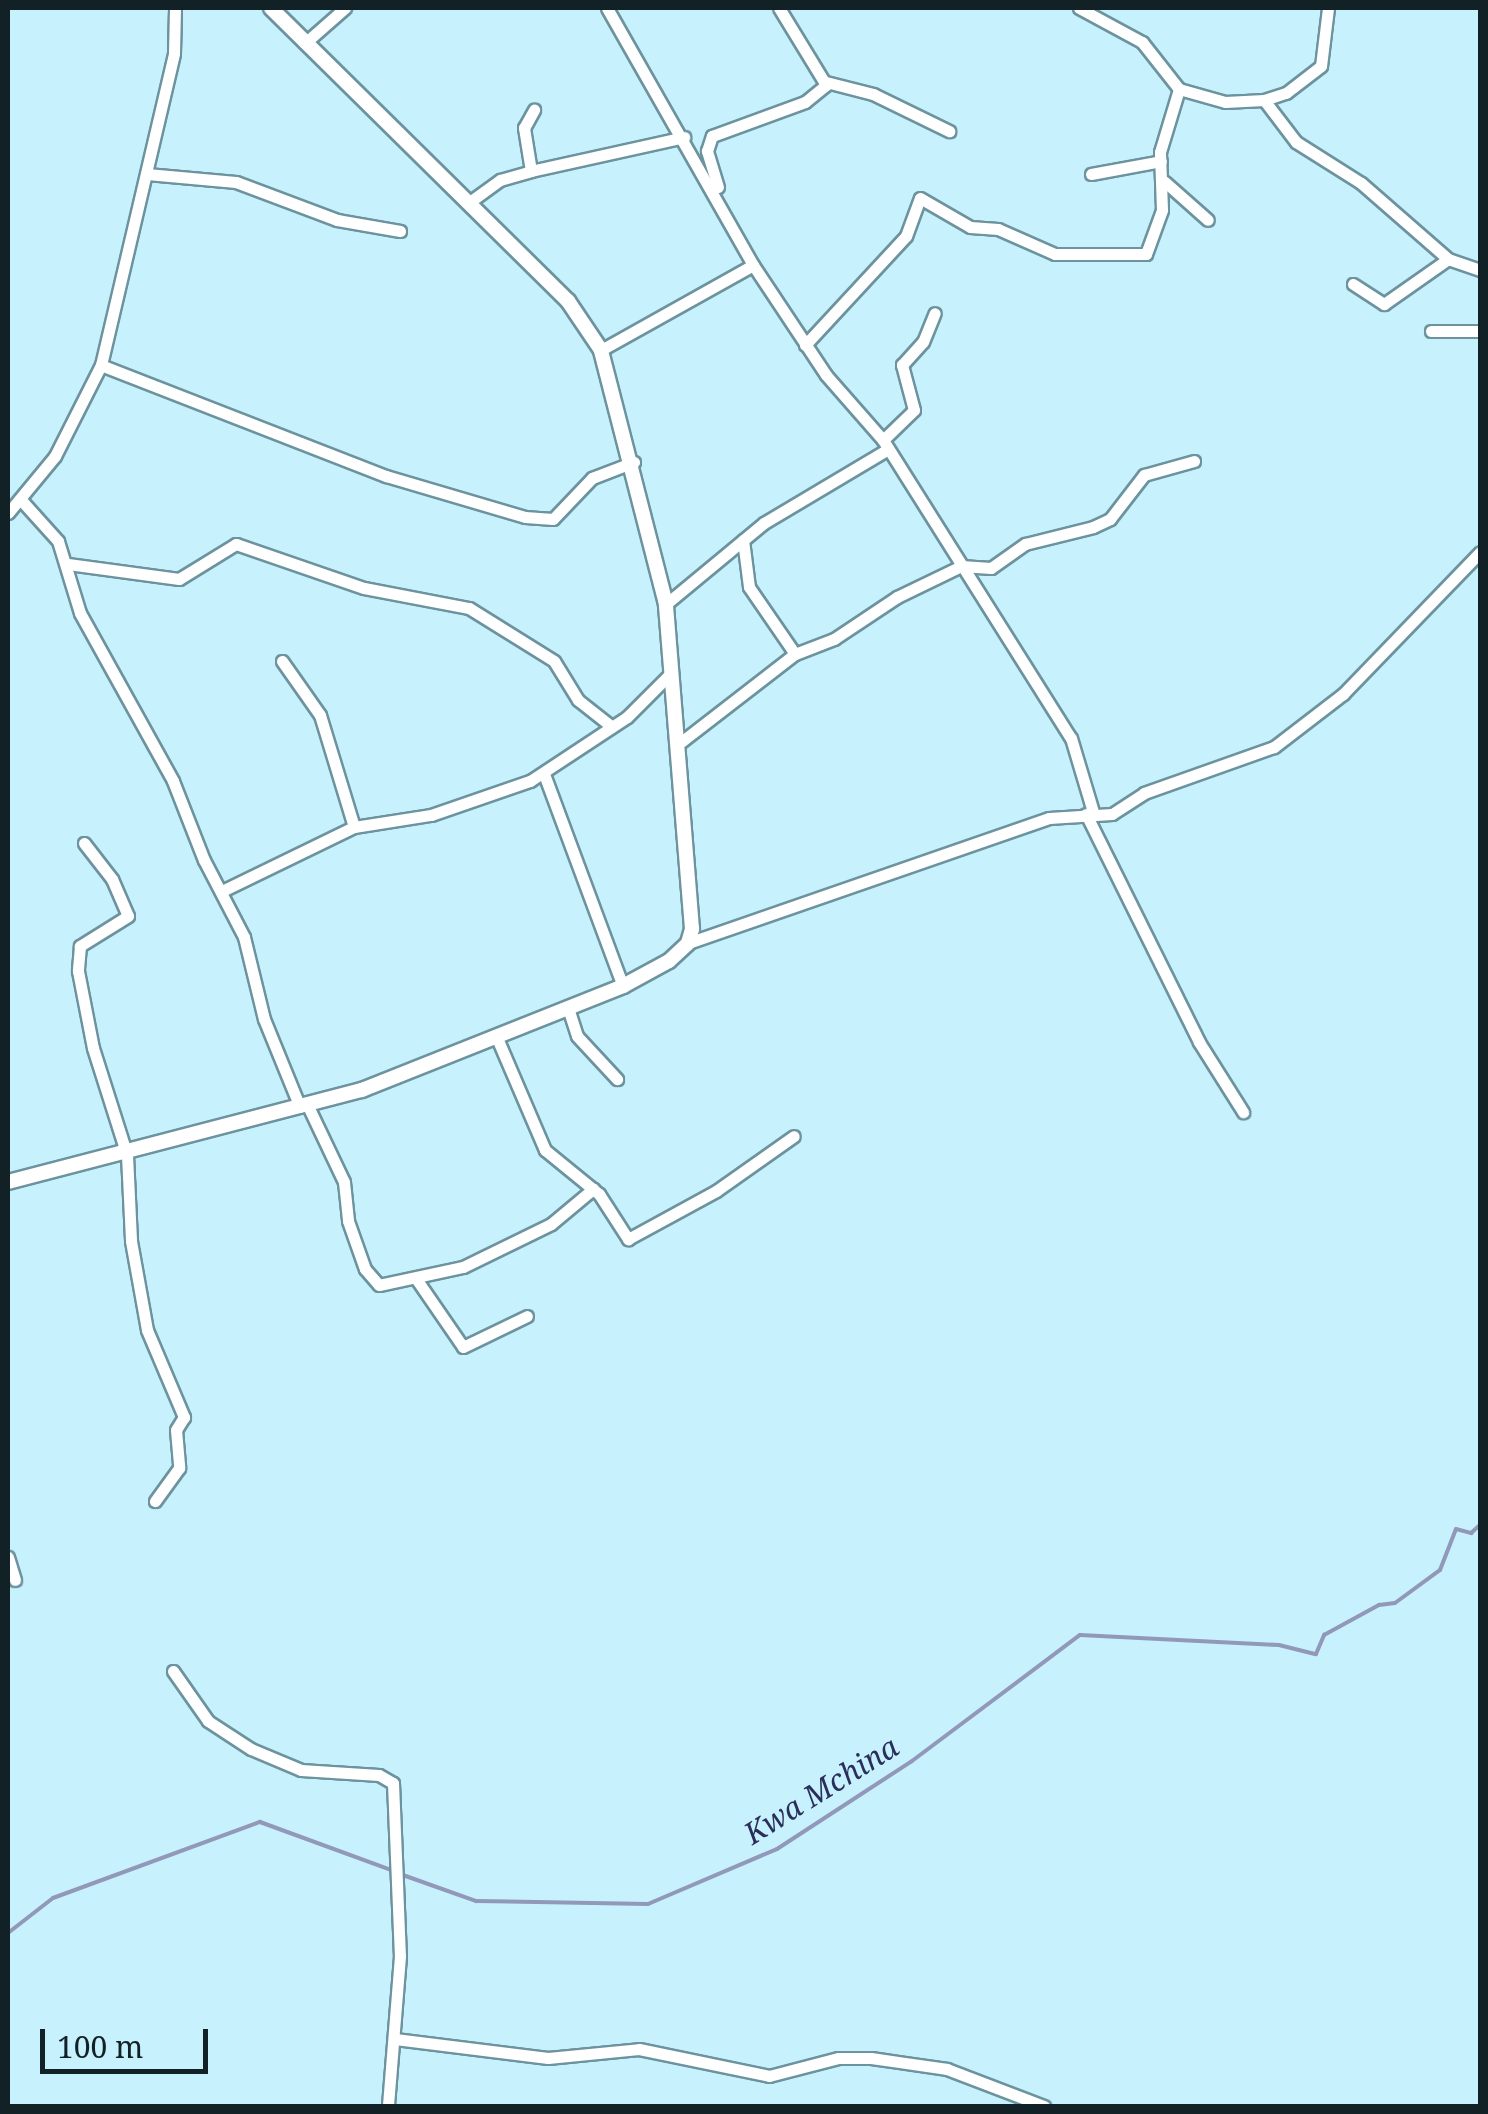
<!DOCTYPE html>
<style>
body{margin:0}
#map{position:relative;width:1488px;height:2114px;overflow:hidden;background:#c8f1fe;font-family:"Noto Serif",serif}
div>[style]{position:absolute}
.stream>*{height:4px;margin:-2px;padding:0 2px;transform-origin:2px;border-radius:2px;background:#9198b8}
.roads{filter:drop-shadow(2px 0 #6c939e) drop-shadow(-2px 0 #6c939e) drop-shadow(0 2px #6c939e) drop-shadow(0 -2px #6c939e)}
.minor>*{height:11px;margin:-5.5px;padding:0 5.5px;transform-origin:5.5px;border-radius:5.5px;background:#fff}
.tertiary>*{height:14px;margin:-7px;padding:0 7px;transform-origin:7px;border-radius:7px;background:#fff}
span{translate:-50% -50%;white-space:nowrap;text-align:center;line-height:1.15;-webkit-text-stroke:8px #c8f1fe;paint-order:stroke}
.water-label{font-size:30px;color:#292e5a;font-style:italic}
.frame{position:absolute;inset:0;border:10px solid #112125;pointer-events:none}
.scale{position:absolute;left:40px;top:2029px;width:168px;height:45px;box-sizing:border-box;border:5px solid #112125;border-top:0;padding-left:12px;font-size:30px;line-height:35px;white-space:nowrap;color:#112125;-webkit-text-stroke:8px #c8f1fe;paint-order:stroke}
</style>
<div id="map">
<div class="stream">
<div style="left:400px;top:1874px;width:81px;rotate:19.6deg"></div>
<div style="left:476px;top:1901px;width:172px;rotate:1deg"></div>
<div style="left:648px;top:1904px;width:140px;rotate:-23.1deg"></div>
<div style="left:777px;top:1849px;width:161px;rotate:-33.1deg"></div>
<div style="left:912px;top:1761px;width:210px;rotate:-36.9deg"></div>
<div style="left:1080px;top:1635px;width:199px;rotate:2.9deg"></div>
<div style="left:1279px;top:1645px;width:38px;rotate:14deg"></div>
<div style="left:1316px;top:1654px;width:21px;rotate:-67deg"></div>
<div style="left:1324px;top:1635px;width:63px;rotate:-28.6deg"></div>
<div style="left:1379px;top:1605px;width:16px;rotate:-7deg"></div>
<div style="left:1395px;top:1603px;width:56px;rotate:-36.3deg"></div>
<div style="left:1440px;top:1570px;width:44px;rotate:-68.7deg"></div>
<div style="left:1456px;top:1529px;width:16px;rotate:15deg"></div>
<div style="left:1471px;top:1533px;width:12px;rotate:-42deg"></div>
<div style="left:8px;top:1933px;width:57px;rotate:-37.9deg"></div>
<div style="left:53px;top:1898px;width:221px;rotate:-20.2deg"></div>
<div style="left:260px;top:1822px;width:140px;rotate:20.1deg"></div>
</div>
<div class="roads">
<div class="minor">
<div style="left:607px;top:8px;width:296px;rotate:60.4deg"></div>
<div style="left:753px;top:265px;width:132px;rotate:56.4deg"></div>
<div style="left:826px;top:375px;width:86px;rotate:48.8deg"></div>
<div style="left:883px;top:440px;width:352px;rotate:57.8deg"></div>
<div style="left:1071px;top:738px;width:80px;rotate:73.4deg"></div>
<div style="left:1079px;top:8px;width:72px;rotate:28.4deg"></div>
<div style="left:1142px;top:42px;width:60px;rotate:51.8deg"></div>
<div style="left:1179px;top:89px;width:48px;rotate:15.8deg"></div>
<div style="left:1225px;top:102px;width:39px;rotate:-3deg"></div>
<div style="left:1264px;top:100px;width:53px;rotate:52.7deg"></div>
<div style="left:1296px;top:142px;width:77px;rotate:32.2deg"></div>
<div style="left:1361px;top:183px;width:116px;rotate:41.1deg"></div>
<div style="left:1448px;top:259px;width:34px;rotate:19deg"></div>
<div style="left:305px;top:43px;width:53px;rotate:-41.2deg"></div>
<div style="left:826px;top:82px;width:49px;rotate:14.3deg"></div>
<div style="left:873px;top:94px;width:85px;rotate:26deg"></div>
<div style="left:1264px;top:100px;width:23px;rotate:-18deg"></div>
<div style="left:1286px;top:93px;width:44px;rotate:-37.6deg"></div>
<div style="left:1321px;top:66px;width:58px;rotate:-83.1deg"></div>
<div style="left:531px;top:171px;width:44px;rotate:-99.2deg"></div>
<div style="left:524px;top:128px;width:21px;rotate:-61deg"></div>
<div style="left:147px;top:174px;width:89px;rotate:5.1deg"></div>
<div style="left:236px;top:182px;width:108px;rotate:20.6deg"></div>
<div style="left:337px;top:220px;width:64px;rotate:9.9deg"></div>
<div style="left:1091px;top:174px;width:71px;rotate:-10.5deg"></div>
<div style="left:1165px;top:182px;width:57px;rotate:41.5deg"></div>
<div style="left:718px;top:187px;width:38px;rotate:-107deg"></div>
<div style="left:707px;top:151px;width:16px;rotate:-72deg"></div>
<div style="left:712px;top:136px;width:99px;rotate:-20.1deg"></div>
<div style="left:805px;top:102px;width:27px;rotate:-39deg"></div>
<div style="left:826px;top:85px;width:90px;rotate:-121.4deg"></div>
<div style="left:471px;top:201px;width:36px;rotate:-36deg"></div>
<div style="left:500px;top:180px;width:32px;rotate:-16deg"></div>
<div style="left:531px;top:171px;width:157px;rotate:-12.5deg"></div>
<div style="left:1353px;top:284px;width:37px;rotate:33deg"></div>
<div style="left:1384px;top:304px;width:78px;rotate:-35.1deg"></div>
<div style="left:1431px;top:331px;width:49px"></div>
<div style="left:805px;top:345px;width:149px;rotate:-47.2deg"></div>
<div style="left:906px;top:236px;width:40px;rotate:-69.8deg"></div>
<div style="left:920px;top:198px;width:58px;rotate:30.1deg"></div>
<div style="left:970px;top:227px;width:28px;rotate:4deg"></div>
<div style="left:998px;top:229px;width:62px;rotate:23.7deg"></div>
<div style="left:1055px;top:254px;width:91px"></div>
<div style="left:1146px;top:254px;width:47px;rotate:-70deg"></div>
<div style="left:1162px;top:210px;width:58px;rotate:-92deg"></div>
<div style="left:1160px;top:152px;width:66px;rotate:-73.2deg"></div>
<div style="left:601px;top:350px;width:174px;rotate:-29.2deg"></div>
<div style="left:101px;top:365px;width:306px;rotate:21.3deg"></div>
<div style="left:386px;top:476px;width:145px;rotate:16.4deg"></div>
<div style="left:525px;top:517px;width:28px;rotate:4deg"></div>
<div style="left:553px;top:519px;width:57px;rotate:-46.4deg"></div>
<div style="left:592px;top:478px;width:45px;rotate:-20.9deg"></div>
<div style="left:883px;top:440px;width:43px;rotate:-44.1deg"></div>
<div style="left:914px;top:410px;width:47px;rotate:-104.9deg"></div>
<div style="left:902px;top:365px;width:31px;rotate:-48deg"></div>
<div style="left:923px;top:342px;width:31px;rotate:-68deg"></div>
<div style="left:22px;top:501px;width:54px;rotate:48deg"></div>
<div style="left:58px;top:541px;width:75px;rotate:73deg"></div>
<div style="left:80px;top:613px;width:192px;rotate:61deg"></div>
<div style="left:173px;top:781px;width:85px;rotate:68.6deg"></div>
<div style="left:204px;top:860px;width:87px;rotate:62.5deg"></div>
<div style="left:244px;top:937px;width:84px;rotate:76.3deg"></div>
<div style="left:264px;top:1019px;width:95px;rotate:67.8deg"></div>
<div style="left:8px;top:513px;width:74px;rotate:-50.5deg"></div>
<div style="left:55px;top:456px;width:102px;rotate:-63.2deg"></div>
<div style="left:101px;top:365px;width:320px;rotate:-76.8deg"></div>
<div style="left:174px;top:53px;width:45px;rotate:-88.7deg"></div>
<div style="left:743px;top:540px;width:47px;rotate:82.7deg"></div>
<div style="left:749px;top:587px;width:81px;rotate:55.5deg"></div>
<div style="left:68px;top:564px;width:112px;rotate:7.7deg"></div>
<div style="left:179px;top:579px;width:67px;rotate:-31.6deg"></div>
<div style="left:236px;top:544px;width:135px;rotate:19deg"></div>
<div style="left:364px;top:588px;width:107px;rotate:10.8deg"></div>
<div style="left:469px;top:608px;width:100px;rotate:31.9deg"></div>
<div style="left:554px;top:661px;width:46px;rotate:58.4deg"></div>
<div style="left:578px;top:700px;width:42px;rotate:38.2deg"></div>
<div style="left:666px;top:604px;width:127px;rotate:-39.6deg"></div>
<div style="left:764px;top:523px;width:144px;rotate:-30.8deg"></div>
<div style="left:282px;top:661px;width:66px;rotate:54.9deg"></div>
<div style="left:320px;top:715px;width:117px;rotate:73.1deg"></div>
<div style="left:681px;top:742px;width:144px;rotate:-37.7deg"></div>
<div style="left:795px;top:654px;width:42px;rotate:-21deg"></div>
<div style="left:834px;top:639px;width:76px;rotate:-33.7deg"></div>
<div style="left:897px;top:597px;width:71px;rotate:-25.8deg"></div>
<div style="left:961px;top:566px;width:30px;rotate:4deg"></div>
<div style="left:991px;top:568px;width:42px;rotate:-35.2deg"></div>
<div style="left:1025px;top:544px;width:70px;rotate:-14deg"></div>
<div style="left:1093px;top:527px;width:19px;rotate:-25deg"></div>
<div style="left:1110px;top:519px;width:56px;rotate:-52.3deg"></div>
<div style="left:1144px;top:475px;width:52px;rotate:-15.6deg"></div>
<div style="left:544px;top:774px;width:226px;rotate:69.6deg"></div>
<div style="left:1086px;top:814px;width:254px;rotate:63.6deg"></div>
<div style="left:1199px;top:1042px;width:83px;rotate:57.8deg"></div>
<div style="left:84px;top:843px;width:46px;rotate:52.1deg"></div>
<div style="left:112px;top:879px;width:40px;rotate:66.6deg"></div>
<div style="left:128px;top:916px;width:57px;rotate:148deg"></div>
<div style="left:80px;top:946px;width:25px;rotate:95deg"></div>
<div style="left:78px;top:971px;width:78px;rotate:79deg"></div>
<div style="left:93px;top:1048px;width:112px;rotate:72.4deg"></div>
<div style="left:127px;top:1155px;width:86px;rotate:87.3deg"></div>
<div style="left:131px;top:1241px;width:90px;rotate:79.8deg"></div>
<div style="left:147px;top:1330px;width:95px;rotate:67deg"></div>
<div style="left:184px;top:1417px;width:15px;rotate:122deg"></div>
<div style="left:176px;top:1430px;width:38px;rotate:85deg"></div>
<div style="left:179px;top:1468px;width:41px;rotate:126deg"></div>
<div style="left:222px;top:891px;width:147px;rotate:-25.9deg"></div>
<div style="left:354px;top:827px;width:78px;rotate:-8.9deg"></div>
<div style="left:431px;top:815px;width:105px;rotate:-19deg"></div>
<div style="left:530px;top:781px;width:116px;rotate:-33.4deg"></div>
<div style="left:627px;top:717px;width:61px;rotate:-45deg"></div>
<div style="left:688px;top:943px;width:382px;rotate:-19.1deg"></div>
<div style="left:1049px;top:818px;width:63px;rotate:-3.6deg"></div>
<div style="left:1112px;top:814px;width:38px;rotate:-33deg"></div>
<div style="left:1144px;top:793px;width:138px;rotate:-19.5deg"></div>
<div style="left:1274px;top:747px;width:87px;rotate:-37.5deg"></div>
<div style="left:1343px;top:694px;width:197px;rotate:-46deg"></div>
<div style="left:568px;top:1008px;width:29px;rotate:72deg"></div>
<div style="left:577px;top:1036px;width:59px;rotate:47.1deg"></div>
<div style="left:497px;top:1038px;width:122px;rotate:66.8deg"></div>
<div style="left:545px;top:1150px;width:70px;rotate:39.2deg"></div>
<div style="left:599px;top:1194px;width:54px;rotate:57.2deg"></div>
<div style="left:628px;top:1239px;width:100px;rotate:-28.6deg"></div>
<div style="left:716px;top:1191px;width:95px;rotate:-35.2deg"></div>
<div style="left:307px;top:1104px;width:86px;rotate:64.6deg"></div>
<div style="left:344px;top:1182px;width:39px;rotate:84deg"></div>
<div style="left:348px;top:1221px;width:51px;rotate:70.5deg"></div>
<div style="left:365px;top:1269px;width:21px;rotate:49deg"></div>
<div style="left:379px;top:1285px;width:86px;rotate:-12.1deg"></div>
<div style="left:463px;top:1267px;width:98px;rotate:-26deg"></div>
<div style="left:551px;top:1224px;width:55px;rotate:-39.8deg"></div>
<div style="left:417px;top:1280px;width:81px;rotate:55.5deg"></div>
<div style="left:463px;top:1347px;width:71px;rotate:-25.8deg"></div>
<div style="left:8px;top:1557px;width:24px;rotate:73deg"></div>
<div style="left:173px;top:1671px;width:61px;rotate:55deg"></div>
<div style="left:208px;top:1721px;width:51px;rotate:33.1deg"></div>
<div style="left:251px;top:1749px;width:54px;rotate:22.8deg"></div>
<div style="left:301px;top:1770px;width:78px;rotate:3.7deg"></div>
<div style="left:379px;top:1775px;width:16px;rotate:30deg"></div>
<div style="left:393px;top:1783px;width:173px;rotate:87.7deg"></div>
<div style="left:400px;top:1956px;width:150px;rotate:94.6deg"></div>
<div style="left:395px;top:2039px;width:154px;rotate:7.1deg"></div>
<div style="left:548px;top:2058px;width:91px;rotate:-5.6deg"></div>
<div style="left:639px;top:2049px;width:133px;rotate:11.7deg"></div>
<div style="left:769px;top:2076px;width:71px;rotate:-14.6deg"></div>
<div style="left:838px;top:2058px;width:33px"></div>
<div style="left:871px;top:2058px;width:77px;rotate:8.2deg"></div>
<div style="left:947px;top:2069px;width:104px;rotate:20.9deg"></div>
</div>
<div class="tertiary">
<div style="left:8px;top:1182px;width:366px;rotate:-14.6deg"></div>
<div style="left:362px;top:1090px;width:281px;rotate:-21.7deg"></div>
<div style="left:623px;top:986px;width:52px;rotate:-28.5deg"></div>
<div style="left:669px;top:961px;width:26px;rotate:-43deg"></div>
<div style="left:688px;top:943px;width:15px;rotate:-74deg"></div>
<div style="left:692px;top:929px;width:326px;rotate:-94.6deg"></div>
<div style="left:666px;top:604px;width:262px;rotate:-104.4deg"></div>
<div style="left:601px;top:350px;width:59px;rotate:-124deg"></div>
<div style="left:568px;top:301px;width:417px;rotate:-135.4deg"></div>
</div>
</div>
<div class="water-label">
<span style="left:821px;top:1790px;rotate:-32deg">Kwa Mchina</span>
</div>
<div class="frame"></div>
<div class="scale">100 m</div>
</div>
